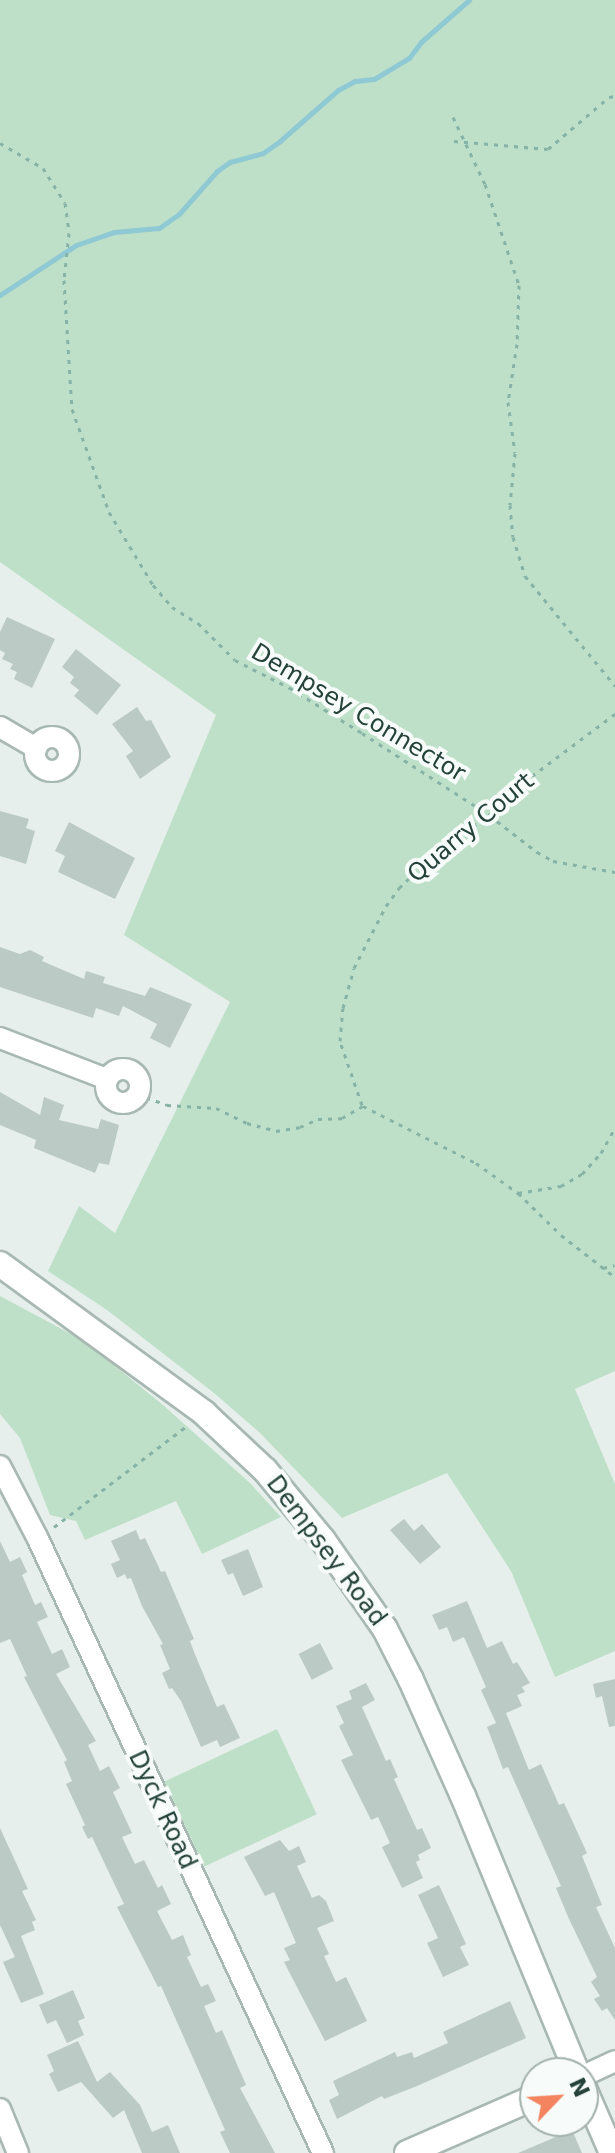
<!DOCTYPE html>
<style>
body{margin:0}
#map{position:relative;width:615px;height:2153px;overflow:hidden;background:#e6efeb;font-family:"DejaVu Sans",sans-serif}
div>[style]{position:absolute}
.green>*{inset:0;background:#bfe0c8;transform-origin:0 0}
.stream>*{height:5px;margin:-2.5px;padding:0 2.5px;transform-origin:2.5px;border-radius:2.5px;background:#8ec9d4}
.building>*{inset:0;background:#bbcac4;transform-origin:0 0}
.path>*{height:3px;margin-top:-1.5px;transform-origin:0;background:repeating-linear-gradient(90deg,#86b3a5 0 4px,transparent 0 10px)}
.roads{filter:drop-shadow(2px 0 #a8b8b2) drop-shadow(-2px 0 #a8b8b2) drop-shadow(0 2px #a8b8b2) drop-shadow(0 -2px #a8b8b2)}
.street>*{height:20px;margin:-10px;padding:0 10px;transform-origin:10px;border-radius:10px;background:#fff}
.street>.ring{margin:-10px;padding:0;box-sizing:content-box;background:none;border:20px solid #fff;border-radius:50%}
.secondary>*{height:24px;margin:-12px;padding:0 12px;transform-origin:12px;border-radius:12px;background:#fff}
span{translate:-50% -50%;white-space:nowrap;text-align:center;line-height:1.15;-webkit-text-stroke:8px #f7fbf9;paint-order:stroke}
.street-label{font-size:24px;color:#24423a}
.north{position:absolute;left:519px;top:2057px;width:80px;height:80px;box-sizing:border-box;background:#f7fbf9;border:2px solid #a3b1ad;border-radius:50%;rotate:65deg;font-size:22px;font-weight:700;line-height:32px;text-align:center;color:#24423a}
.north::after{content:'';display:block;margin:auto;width:28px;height:36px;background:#f4845f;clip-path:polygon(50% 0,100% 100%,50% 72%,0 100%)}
</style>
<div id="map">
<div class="green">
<div style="clip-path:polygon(0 0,615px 0,615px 1371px,575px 1389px,615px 1484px,615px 1651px,555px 1677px,511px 1571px,447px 1473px,342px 1518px,260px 1433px,214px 1393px,107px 1310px,48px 1271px,79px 1206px,115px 1233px,230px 1002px,124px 935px,216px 715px,0 562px)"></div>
<div style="clip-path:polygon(0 1296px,84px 1341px,163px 1405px,250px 1483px,281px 1517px,202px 1554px,176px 1501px,85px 1540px,76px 1521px,50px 1515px,20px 1438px,0 1414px)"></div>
<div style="left:277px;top:1729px;width:94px;height:124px;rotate:65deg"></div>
</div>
<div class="stream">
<div style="left:0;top:295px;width:91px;rotate:-33.3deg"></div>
<div style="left:76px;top:245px;width:40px;rotate:-18.9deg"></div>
<div style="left:114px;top:232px;width:45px;rotate:-5.1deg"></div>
<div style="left:159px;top:228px;width:24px;rotate:-35deg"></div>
<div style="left:179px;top:214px;width:57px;rotate:-48.5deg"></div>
<div style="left:217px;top:171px;width:16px;rotate:-35deg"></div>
<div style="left:230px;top:162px;width:34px;rotate:-15deg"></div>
<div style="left:263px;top:153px;width:21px;rotate:-35deg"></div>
<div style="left:280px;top:141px;width:77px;rotate:-41.3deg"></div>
<div style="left:338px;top:90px;width:19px;rotate:-28deg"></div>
<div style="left:355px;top:81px;width:19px;rotate:-6deg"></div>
<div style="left:374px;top:79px;width:41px;rotate:-31deg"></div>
<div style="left:409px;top:58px;width:20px;rotate:-53deg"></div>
<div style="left:421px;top:42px;width:64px;rotate:-41.2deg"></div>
</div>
<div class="building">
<div style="clip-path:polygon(7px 617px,55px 639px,32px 688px,14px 679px,17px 672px,10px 669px,13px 664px,2px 659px,5px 653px,0 650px,0 632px)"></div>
<div style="clip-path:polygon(76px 649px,121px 685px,97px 715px,74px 696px,79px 690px,70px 683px,74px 677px,62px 667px)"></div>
<div style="clip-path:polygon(137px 707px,146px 721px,151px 720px,171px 757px,140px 779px,126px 756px,133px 751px,112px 724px)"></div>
<div style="clip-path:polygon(0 811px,29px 819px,26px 828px,35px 831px,26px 864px,0 856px)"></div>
<div style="clip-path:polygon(69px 822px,135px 858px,115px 899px,58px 872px,65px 856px,55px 851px)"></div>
<div style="clip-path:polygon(0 947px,20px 954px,30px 950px,44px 957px,42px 961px,84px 979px,86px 971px,105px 977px,103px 983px,145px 996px,150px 987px,192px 1004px,170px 1048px,150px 1038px,157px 1024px,123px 1006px,119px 1016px,96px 1008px,93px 1018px,0 987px)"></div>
<div style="clip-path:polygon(0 1092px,40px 1115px,44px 1097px,64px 1105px,59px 1120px,98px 1129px,101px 1119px,119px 1125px,109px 1165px,99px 1163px,95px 1173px,34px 1148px,36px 1140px,0 1125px)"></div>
<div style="clip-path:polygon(404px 1519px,414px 1531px,422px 1524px,441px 1547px,420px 1564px,390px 1530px)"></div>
<div style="clip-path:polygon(136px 1530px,140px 1540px,145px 1538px,161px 1572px,165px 1571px,194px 1639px,190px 1641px,194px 1652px,217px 1707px,224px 1704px,240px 1738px,220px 1747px,217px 1740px,201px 1747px,181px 1701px,172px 1688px,169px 1689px,162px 1673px,170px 1669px,160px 1645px,163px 1644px,142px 1606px,131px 1578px,127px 1579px,125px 1574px,117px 1578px,111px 1564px,120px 1560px,111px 1541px)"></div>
<div style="clip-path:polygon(0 1541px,10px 1562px,20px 1557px,27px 1572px,22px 1575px,35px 1605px,41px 1602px,48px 1617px,37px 1622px,52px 1654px,62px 1649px,70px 1667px,56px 1674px,96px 1741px,88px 1745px,100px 1771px,109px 1766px,120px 1788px,113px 1792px,132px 1833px,122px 1837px,135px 1864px,144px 1860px,158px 1888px,162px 1885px,171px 1904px,157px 1911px,172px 1940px,183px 1935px,191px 1955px,187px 1957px,201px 1987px,208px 1984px,216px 2001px,204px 2006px,216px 2033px,222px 2030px,246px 2085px,240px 2088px,275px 2153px,230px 2153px,220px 2132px,225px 2130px,161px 1986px,158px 1987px,117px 1907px,124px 1904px,92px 1837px,88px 1839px,82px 1827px,85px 1825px,66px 1784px,72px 1781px,64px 1762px,67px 1760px,24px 1677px,27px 1676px,10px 1639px,0 1643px)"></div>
<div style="clip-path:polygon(248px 1549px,263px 1587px,243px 1596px,233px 1573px,228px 1575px,221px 1560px)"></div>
<div style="clip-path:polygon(467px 1601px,487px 1648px,502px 1641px,513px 1664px,517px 1662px,530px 1683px,522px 1687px,525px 1692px,517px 1695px,522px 1706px,506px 1713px,529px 1770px,541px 1764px,559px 1805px,564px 1803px,587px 1853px,582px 1856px,602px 1905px,596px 1907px,615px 1948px,615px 2020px,607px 2008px,602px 2011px,594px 1999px,600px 1996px,591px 1982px,597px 1977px,569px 1919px,556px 1888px,561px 1886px,508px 1767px,503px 1769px,487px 1727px,496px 1723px,481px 1690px,486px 1687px,464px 1637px,453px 1642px,447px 1627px,439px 1630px,432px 1615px)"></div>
<div style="left:320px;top:1643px;width:29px;height:24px;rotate:63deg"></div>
<div style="clip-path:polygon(615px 1679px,615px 1726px,609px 1727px,602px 1696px,596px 1698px,593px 1684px)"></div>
<div style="clip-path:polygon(366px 1683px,375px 1700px,362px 1707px,386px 1761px,390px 1759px,398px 1777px,394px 1779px,417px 1830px,422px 1828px,431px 1848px,418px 1855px,420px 1860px,416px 1862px,423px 1878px,402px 1888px,382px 1847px,390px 1843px,378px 1817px,371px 1820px,341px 1760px,353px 1755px,339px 1726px,344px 1723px,336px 1706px,352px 1699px,349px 1691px)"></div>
<div style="clip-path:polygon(0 1828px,28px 1889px,22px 1891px,36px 1920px,32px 1922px,35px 1930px,21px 1936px,44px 1994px,21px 2003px,3px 1962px,15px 1957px,0 1925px)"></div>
<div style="clip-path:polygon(280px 1840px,289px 1851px,299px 1846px,306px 1862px,297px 1866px,312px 1898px,319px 1895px,326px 1901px,334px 1921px,317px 1928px,329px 1954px,324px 1956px,336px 1982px,346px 1977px,367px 2021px,325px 2041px,284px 1962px,290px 1960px,284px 1948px,296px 1943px,274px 1892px,265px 1896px,244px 1857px)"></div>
<div style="clip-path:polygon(439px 1885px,466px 1944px,460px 1947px,469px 1965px,443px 1977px,427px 1943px,438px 1938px,418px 1895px)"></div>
<div style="clip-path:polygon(73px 1990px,85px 2018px,78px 2021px,84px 2035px,67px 2043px,56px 2020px,47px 2024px,39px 2005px)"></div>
<div style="clip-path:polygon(510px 2001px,526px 2038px,417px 2086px,384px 2099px,382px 2096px,337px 2119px,329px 2100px,339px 2095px,333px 2081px,395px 2052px,397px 2057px,412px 2052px,414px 2058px,448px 2043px,443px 2032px)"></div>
<div style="clip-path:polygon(78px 2041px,97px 2082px,110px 2072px,140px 2105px,152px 2132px,168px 2125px,180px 2153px,142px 2153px,124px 2110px,113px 2118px,81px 2082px,58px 2092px,49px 2074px,54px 2071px,47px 2055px)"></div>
<div style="clip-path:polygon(572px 2130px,582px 2153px,518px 2153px)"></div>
</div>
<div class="path">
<div style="left:453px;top:117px;width:74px;rotate:64.5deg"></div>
<div style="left:485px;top:184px;width:107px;rotate:71.4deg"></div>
<div style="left:519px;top:285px;width:59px;rotate:91.9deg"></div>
<div style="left:517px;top:344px;width:59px;rotate:98.8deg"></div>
<div style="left:508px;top:402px;width:51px;rotate:82.2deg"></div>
<div style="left:515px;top:453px;width:52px;rotate:95.5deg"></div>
<div style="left:510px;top:505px;width:32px;rotate:85deg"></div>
<div style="left:513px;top:537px;width:41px;rotate:72.9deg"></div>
<div style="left:525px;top:576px;width:142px;rotate:50.7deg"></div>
<div style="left:454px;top:141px;width:94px;rotate:4.9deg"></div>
<div style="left:548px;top:149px;width:80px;rotate:-40.4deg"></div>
<div style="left:609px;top:97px;width:6px;rotate:-9deg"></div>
<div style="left:0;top:143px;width:50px;rotate:30.2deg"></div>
<div style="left:43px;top:168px;width:41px;rotate:57.8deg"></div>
<div style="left:65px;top:203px;width:30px;rotate:82deg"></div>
<div style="left:69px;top:233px;width:47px;rotate:96.1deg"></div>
<div style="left:64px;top:280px;width:129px;rotate:86.5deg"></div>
<div style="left:72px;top:409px;width:109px;rotate:70.2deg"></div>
<div style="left:109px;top:512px;width:85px;rotate:58.9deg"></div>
<div style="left:153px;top:585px;width:29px;rotate:49deg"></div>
<div style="left:172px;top:607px;width:31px;rotate:32deg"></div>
<div style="left:198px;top:623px;width:52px;rotate:45deg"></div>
<div style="left:235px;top:660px;width:62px;rotate:27deg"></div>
<div style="left:290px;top:688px;width:85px;rotate:32deg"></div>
<div style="left:362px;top:733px;width:151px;rotate:32.8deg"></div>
<div style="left:489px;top:815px;width:61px;rotate:37.6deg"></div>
<div style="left:537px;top:852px;width:18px;rotate:29deg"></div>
<div style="left:553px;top:861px;width:63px;rotate:10.1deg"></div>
<div style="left:137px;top:1094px;width:32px;rotate:20deg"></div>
<div style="left:167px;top:1105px;width:49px;rotate:3.5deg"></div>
<div style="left:216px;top:1108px;width:34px;rotate:26deg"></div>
<div style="left:247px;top:1123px;width:30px;rotate:15deg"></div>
<div style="left:276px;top:1131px;width:24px;rotate:-9deg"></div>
<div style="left:300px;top:1127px;width:20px;rotate:-24deg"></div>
<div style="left:318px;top:1119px;width:24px;rotate:-2deg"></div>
<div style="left:342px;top:1118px;width:24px;rotate:-30deg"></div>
<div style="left:363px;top:1106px;width:127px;rotate:26.8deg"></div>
<div style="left:476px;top:1163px;width:52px;rotate:35.5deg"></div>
<div style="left:518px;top:1193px;width:60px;rotate:44.3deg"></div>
<div style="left:561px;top:1235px;width:68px;rotate:37.9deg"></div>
<div style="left:362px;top:1105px;width:68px;rotate:-109deg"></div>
<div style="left:340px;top:1041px;width:33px;rotate:-85deg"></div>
<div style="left:343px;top:1008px;width:41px;rotate:-74.6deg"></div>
<div style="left:354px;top:968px;width:70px;rotate:-62.7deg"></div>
<div style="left:386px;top:906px;width:22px;rotate:-54deg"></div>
<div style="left:399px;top:888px;width:57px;rotate:-43.6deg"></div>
<div style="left:440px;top:849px;width:60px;rotate:-34.8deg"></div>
<div style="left:489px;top:815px;width:48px;rotate:-43.3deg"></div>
<div style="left:524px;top:782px;width:114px;rotate:-36.8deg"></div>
<div style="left:518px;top:1193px;width:44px;rotate:-9.2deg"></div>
<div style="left:561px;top:1186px;width:24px;rotate:-30deg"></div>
<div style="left:582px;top:1174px;width:28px;rotate:-48deg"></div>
<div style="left:601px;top:1153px;width:29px;rotate:-61deg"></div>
<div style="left:603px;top:1268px;width:12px;rotate:-14deg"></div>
<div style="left:54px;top:1527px;width:168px;rotate:-37.3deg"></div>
</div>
<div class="roads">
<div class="street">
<div style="left:0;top:727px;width:42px;rotate:30.3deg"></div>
<div class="ring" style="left:35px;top:737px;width:14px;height:14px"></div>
<div style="left:0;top:1038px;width:115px;rotate:21deg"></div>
<div class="ring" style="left:106px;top:1069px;width:14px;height:14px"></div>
<div style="left:0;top:1466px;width:82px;rotate:62.5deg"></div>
<div style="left:38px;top:1539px;width:677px;rotate:65.1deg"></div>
<div style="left:583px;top:2076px;width:35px;rotate:-25deg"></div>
<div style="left:0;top:2109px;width:48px;rotate:67.8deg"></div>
</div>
<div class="secondary">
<div style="left:0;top:1264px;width:253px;rotate:36.1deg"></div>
<div style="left:204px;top:1413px;width:83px;rotate:43.1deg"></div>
<div style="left:265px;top:1470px;width:91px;rotate:50.4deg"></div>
<div style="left:323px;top:1540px;width:108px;rotate:55.1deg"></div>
<div style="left:385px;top:1629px;width:57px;rotate:63deg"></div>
<div style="left:411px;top:1680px;width:127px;rotate:65.9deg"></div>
<div style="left:463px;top:1796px;width:300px;rotate:67.6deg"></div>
<div style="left:583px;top:2086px;width:73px;rotate:66.6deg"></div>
<div style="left:407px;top:2153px;width:140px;rotate:-23.6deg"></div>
</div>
</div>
<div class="street-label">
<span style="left:358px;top:713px;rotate:31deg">Dempsey Connector</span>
<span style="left:471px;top:828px;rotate:-40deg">Quarry Court</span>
<span style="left:326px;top:1551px;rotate:53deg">Dempsey Road</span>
<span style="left:162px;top:1810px;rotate:65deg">Dyck Road</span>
</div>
<div class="north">N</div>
</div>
